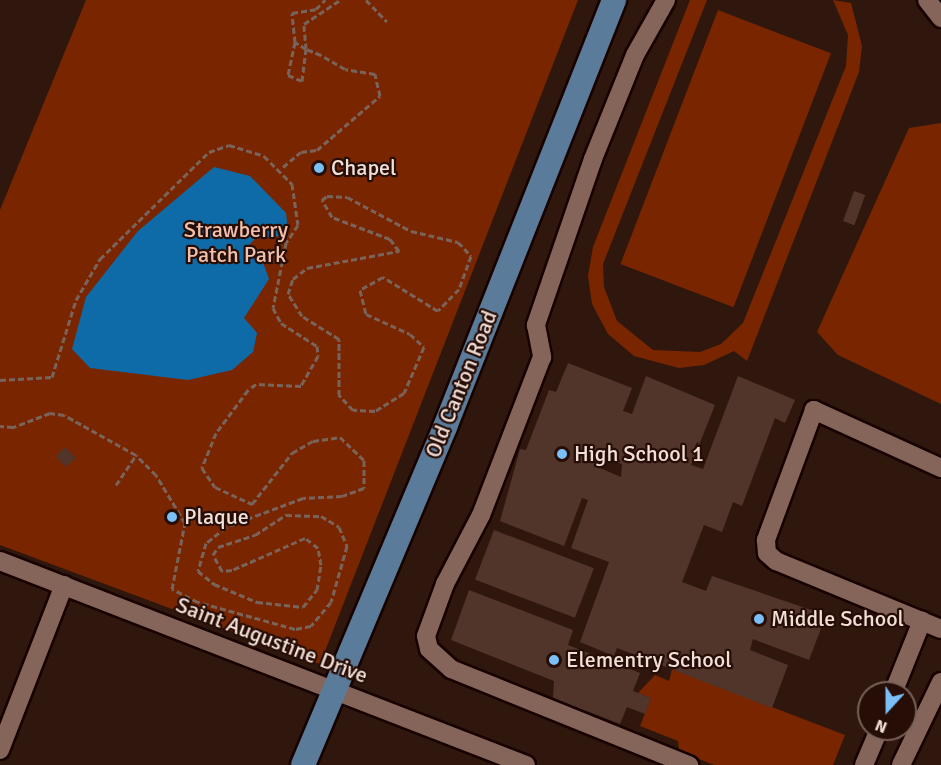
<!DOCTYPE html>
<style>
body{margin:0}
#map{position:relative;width:941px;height:765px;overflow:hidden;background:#30170d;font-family:Signika,sans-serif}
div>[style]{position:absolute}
.green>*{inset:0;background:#792600;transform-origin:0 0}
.water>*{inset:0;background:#0e6ba7}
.building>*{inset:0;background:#51342a;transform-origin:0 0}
.path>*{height:3px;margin-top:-1.5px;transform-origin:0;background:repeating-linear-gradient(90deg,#79635a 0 6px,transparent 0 9px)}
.roads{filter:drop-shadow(2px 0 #170200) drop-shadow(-2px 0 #170200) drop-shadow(0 2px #170200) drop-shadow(0 -2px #170200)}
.minor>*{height:18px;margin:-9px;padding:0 9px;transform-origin:9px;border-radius:9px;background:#85655a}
.major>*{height:24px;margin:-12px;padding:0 12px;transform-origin:12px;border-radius:12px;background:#5b7b9a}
.dots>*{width:16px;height:16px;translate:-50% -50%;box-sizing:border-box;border:3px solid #260d05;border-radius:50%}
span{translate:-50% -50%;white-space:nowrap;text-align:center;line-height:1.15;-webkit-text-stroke:4.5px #260d05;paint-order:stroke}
.poi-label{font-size:22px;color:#f1dfd8}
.left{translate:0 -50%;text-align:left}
.park-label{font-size:22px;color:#f0c0ae}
.street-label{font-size:22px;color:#f1dfd8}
.north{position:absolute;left:857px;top:681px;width:60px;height:60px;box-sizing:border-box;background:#260d05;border:2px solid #776159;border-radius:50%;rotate:201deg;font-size:16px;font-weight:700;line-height:24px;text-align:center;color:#f1dfd8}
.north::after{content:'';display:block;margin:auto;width:21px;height:27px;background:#7abff8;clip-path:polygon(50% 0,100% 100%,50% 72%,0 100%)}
</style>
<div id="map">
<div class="green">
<div style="clip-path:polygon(86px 0,578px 0,320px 664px,0 545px,0 210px)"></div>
<div style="clip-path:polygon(690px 0,707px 0,603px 264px,604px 287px,617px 321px,653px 350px,700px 352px,721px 344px,743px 323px,846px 66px,848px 35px,833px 0,851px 3px,862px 46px,859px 72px,747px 361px,734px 351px,704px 365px,679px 368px,634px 356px,608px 334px,592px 304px,588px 276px,593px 247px)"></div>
<div style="left:718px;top:10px;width:121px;height:272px;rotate:21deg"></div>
<div style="clip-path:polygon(941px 123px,941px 404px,838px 355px,817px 332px,909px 128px)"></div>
<div style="clip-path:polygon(672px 669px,845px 735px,833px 765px,714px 765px,679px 751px,678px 741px,640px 726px,651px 698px,638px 693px,655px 675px,669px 681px)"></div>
</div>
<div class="water">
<div style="clip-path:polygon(214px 167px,250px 176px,286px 213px,288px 230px,282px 236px,256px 238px,248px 246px,260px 254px,269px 279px,244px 318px,257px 333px,253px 352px,232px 370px,188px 380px,90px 368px,72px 349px,86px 297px,138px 231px)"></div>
</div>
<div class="building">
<div style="left:854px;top:191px;width:12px;height:32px;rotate:20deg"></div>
<div style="clip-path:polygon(evenodd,568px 363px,632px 388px,623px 411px,632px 414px,646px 376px,715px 405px,691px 465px,703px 469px,738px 376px,795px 400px,785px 423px,775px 418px,742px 506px,733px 502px,722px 532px,704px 525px,682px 582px,706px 591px,712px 576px,817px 612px,814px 622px,822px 626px,809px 660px,753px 639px,750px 650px,788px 665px,772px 708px,617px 648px,614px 656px,580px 642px,609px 562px,571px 548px,588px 500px,582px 498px,564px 546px,500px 521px,520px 449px,526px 450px,549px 390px,556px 392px,568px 363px,604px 458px,622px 464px,621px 477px,600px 468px,604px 458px)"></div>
<div style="clip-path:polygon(65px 447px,76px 458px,65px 467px,56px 456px)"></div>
<div style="left:494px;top:530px;width:107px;height:53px;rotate:21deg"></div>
<div style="clip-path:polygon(469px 590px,573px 630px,568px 645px,640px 673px,633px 691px,651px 698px,645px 714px,627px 707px,620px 724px,553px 698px,554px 681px,451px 640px)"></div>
</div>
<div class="path">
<div style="left:366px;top:0;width:30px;rotate:46deg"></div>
<div style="left:295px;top:42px;width:29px;rotate:-96deg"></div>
<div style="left:292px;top:13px;width:24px;rotate:-9deg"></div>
<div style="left:316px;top:9px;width:13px;rotate:-45deg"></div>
<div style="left:283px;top:167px;width:23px;rotate:-40deg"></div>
<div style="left:301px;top:152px;width:16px;rotate:-7deg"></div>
<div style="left:317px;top:150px;width:83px;rotate:-40.6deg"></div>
<div style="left:380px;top:96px;width:23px;rotate:-103deg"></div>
<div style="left:375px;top:74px;width:30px;rotate:-171deg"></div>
<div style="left:345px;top:69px;width:28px;rotate:-150deg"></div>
<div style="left:321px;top:55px;width:16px;rotate:-158deg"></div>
<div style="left:306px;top:49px;width:13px;rotate:-148deg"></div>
<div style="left:295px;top:42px;width:34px;rotate:102deg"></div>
<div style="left:288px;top:75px;width:15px;rotate:23deg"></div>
<div style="left:302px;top:81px;width:32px;rotate:-83deg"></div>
<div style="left:306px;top:49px;width:25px;rotate:-95deg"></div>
<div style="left:304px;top:24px;width:43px;rotate:-33.7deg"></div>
<div style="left:327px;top:196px;width:20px;rotate:3deg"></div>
<div style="left:347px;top:197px;width:72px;rotate:28deg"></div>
<div style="left:411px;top:231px;width:48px;rotate:13.2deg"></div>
<div style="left:458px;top:242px;width:19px;rotate:47deg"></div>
<div style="left:471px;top:256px;width:35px;rotate:110deg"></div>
<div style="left:459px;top:289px;width:30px;rotate:134deg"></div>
<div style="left:438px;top:311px;width:65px;rotate:-148.3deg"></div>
<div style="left:383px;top:277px;width:26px;rotate:151deg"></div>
<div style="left:360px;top:290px;width:25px;rotate:76deg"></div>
<div style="left:366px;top:314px;width:48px;rotate:24.4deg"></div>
<div style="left:410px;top:334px;width:19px;rotate:43deg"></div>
<div style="left:424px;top:347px;width:50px;rotate:113.5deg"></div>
<div style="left:404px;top:393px;width:34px;rotate:148deg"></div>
<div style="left:375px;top:411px;width:22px;rotate:-177deg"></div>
<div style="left:353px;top:410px;width:21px;rotate:-133deg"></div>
<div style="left:339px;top:395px;width:56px;rotate:-90deg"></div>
<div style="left:339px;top:339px;width:44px;rotate:-148.1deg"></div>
<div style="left:302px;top:316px;width:26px;rotate:-122deg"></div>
<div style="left:288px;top:294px;width:16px;rotate:-72deg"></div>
<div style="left:293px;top:279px;width:18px;rotate:-38deg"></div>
<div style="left:307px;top:268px;width:94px;rotate:-10.5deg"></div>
<div style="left:399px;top:251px;width:15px;rotate:-127deg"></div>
<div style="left:390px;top:239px;width:62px;rotate:-159.2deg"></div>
<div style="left:332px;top:217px;width:20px;rotate:-120deg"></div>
<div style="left:322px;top:200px;width:6px;rotate:-39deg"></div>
<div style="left:0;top:380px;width:52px;rotate:-3.3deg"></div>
<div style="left:52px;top:377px;width:81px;rotate:-72.7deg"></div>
<div style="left:76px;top:300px;width:48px;rotate:-59.7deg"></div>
<div style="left:100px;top:259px;width:153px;rotate:-44.5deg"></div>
<div style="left:209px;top:152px;width:21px;rotate:-19deg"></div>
<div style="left:229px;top:145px;width:37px;rotate:17deg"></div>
<div style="left:264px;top:156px;width:40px;rotate:45deg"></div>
<div style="left:292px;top:184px;width:41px;rotate:81.7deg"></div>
<div style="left:298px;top:225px;width:22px;rotate:124deg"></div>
<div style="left:286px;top:243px;width:66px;rotate:101.3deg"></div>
<div style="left:273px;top:308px;width:17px;rotate:62deg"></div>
<div style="left:281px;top:323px;width:43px;rotate:32.6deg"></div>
<div style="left:317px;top:346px;width:10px;rotate:84deg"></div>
<div style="left:318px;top:356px;width:34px;rotate:120deg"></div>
<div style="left:301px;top:386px;width:45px;rotate:-177.5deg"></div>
<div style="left:256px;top:384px;width:10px;rotate:143deg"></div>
<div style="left:248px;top:390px;width:54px;rotate:126.7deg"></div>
<div style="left:216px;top:433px;width:38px;rotate:112deg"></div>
<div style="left:202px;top:468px;width:23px;rotate:56deg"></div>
<div style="left:215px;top:487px;width:41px;rotate:24.7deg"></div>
<div style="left:252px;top:504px;width:65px;rotate:-51.9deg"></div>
<div style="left:292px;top:453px;width:24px;rotate:-30deg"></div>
<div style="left:313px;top:441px;width:27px;rotate:-8deg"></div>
<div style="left:340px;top:437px;width:33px;rotate:44deg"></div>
<div style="left:364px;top:460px;width:28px;rotate:90deg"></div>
<div style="left:364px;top:488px;width:23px;rotate:160deg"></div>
<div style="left:342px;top:496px;width:39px;rotate:177deg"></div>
<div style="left:303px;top:498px;width:82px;rotate:159.4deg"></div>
<div style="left:226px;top:527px;width:26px;rotate:141deg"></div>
<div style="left:206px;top:543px;width:29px;rotate:106deg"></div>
<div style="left:198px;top:571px;width:21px;rotate:39deg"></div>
<div style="left:214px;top:584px;width:47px;rotate:22.7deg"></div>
<div style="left:257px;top:602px;width:46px;rotate:6.2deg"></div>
<div style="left:303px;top:607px;width:22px;rotate:-51deg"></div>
<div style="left:317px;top:590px;width:25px;rotate:-81deg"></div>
<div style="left:321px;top:565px;width:17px;rotate:-100deg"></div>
<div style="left:318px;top:548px;width:16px;rotate:-142deg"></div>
<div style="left:305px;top:538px;width:80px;rotate:156.3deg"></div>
<div style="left:232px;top:570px;width:10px;rotate:174deg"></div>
<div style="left:222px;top:571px;width:18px;rotate:-119deg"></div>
<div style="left:213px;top:555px;width:9px;rotate:-58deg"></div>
<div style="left:218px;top:547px;width:39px;rotate:-18deg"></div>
<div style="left:255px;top:535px;width:37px;rotate:-33deg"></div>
<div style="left:286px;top:515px;width:35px;rotate:2deg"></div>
<div style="left:321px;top:516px;width:21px;rotate:31deg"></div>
<div style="left:339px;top:527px;width:21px;rotate:67deg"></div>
<div style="left:347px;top:546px;width:58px;rotate:105.9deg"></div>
<div style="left:331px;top:602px;width:31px;rotate:130deg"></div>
<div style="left:311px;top:626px;width:16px;rotate:169deg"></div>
<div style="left:295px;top:629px;width:101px;rotate:-164.4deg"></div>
<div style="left:198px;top:602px;width:29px;rotate:-153deg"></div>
<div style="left:172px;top:589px;width:67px;rotate:-78.9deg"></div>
<div style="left:185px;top:523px;width:56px;rotate:-121.1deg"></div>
<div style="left:156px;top:475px;width:28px;rotate:-135deg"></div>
<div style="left:136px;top:455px;width:82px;rotate:-150.9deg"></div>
<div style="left:64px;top:415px;width:14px;rotate:-172deg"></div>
<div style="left:50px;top:413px;width:40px;rotate:159deg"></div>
<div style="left:13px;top:427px;width:13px;rotate:-176deg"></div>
<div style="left:116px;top:485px;width:36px;rotate:-56deg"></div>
</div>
<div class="roads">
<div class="minor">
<div style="left:666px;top:0;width:63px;rotate:119.4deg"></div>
<div style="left:635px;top:55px;width:112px;rotate:112deg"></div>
<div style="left:593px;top:159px;width:176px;rotate:109deg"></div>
<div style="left:536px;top:325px;width:33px;rotate:79deg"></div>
<div style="left:542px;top:357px;width:169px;rotate:111.1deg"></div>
<div style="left:481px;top:515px;width:78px;rotate:117.6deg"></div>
<div style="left:445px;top:584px;width:55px;rotate:110.1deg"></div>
<div style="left:426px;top:636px;width:13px;rotate:77deg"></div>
<div style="left:429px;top:649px;width:30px;rotate:42deg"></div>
<div style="left:451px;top:669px;width:257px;rotate:22deg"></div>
<div style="left:927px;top:0;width:23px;rotate:52deg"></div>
<div style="left:941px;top:468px;width:140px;rotate:-155.5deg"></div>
<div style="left:814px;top:410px;width:139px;rotate:110.3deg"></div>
<div style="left:766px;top:540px;width:13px;rotate:86deg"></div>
<div style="left:767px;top:553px;width:12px;rotate:42deg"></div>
<div style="left:776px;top:561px;width:178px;rotate:22.4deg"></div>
<div style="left:0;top:561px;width:564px;rotate:21.2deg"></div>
<div style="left:893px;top:693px;width:78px;rotate:-68.1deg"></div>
<div style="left:0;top:750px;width:177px;rotate:-68.8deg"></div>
<div style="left:864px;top:765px;width:39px;rotate:-67deg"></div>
<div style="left:901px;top:765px;width:92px;rotate:-64.3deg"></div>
</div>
<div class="major">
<div style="left:303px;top:765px;width:367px;rotate:-67.2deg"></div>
<div style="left:445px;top:427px;width:459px;rotate:-68.4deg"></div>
</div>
</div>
<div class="dots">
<div style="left:319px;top:168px;background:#7abff8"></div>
<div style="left:562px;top:454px;background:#7abff8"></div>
<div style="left:172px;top:517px;background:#7abff8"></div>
<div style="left:759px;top:619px;background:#7abff8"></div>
<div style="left:554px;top:660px;background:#7abff8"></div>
</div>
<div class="poi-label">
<span class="left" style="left:331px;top:168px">Chapel</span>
<span class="left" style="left:574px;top:454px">High School 1</span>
<span class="left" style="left:184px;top:517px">Plaque</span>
<span class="left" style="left:771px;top:619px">Middle School</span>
<span class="left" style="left:566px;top:660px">Elementry School</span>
</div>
<div class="park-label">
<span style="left:236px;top:242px">Strawberry<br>Patch Park</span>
</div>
<div class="street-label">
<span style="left:461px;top:384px;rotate:-68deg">Old Canton Road</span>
<span style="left:272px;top:640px;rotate:21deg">Saint Augustine Drive</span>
</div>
<div class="north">N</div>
</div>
